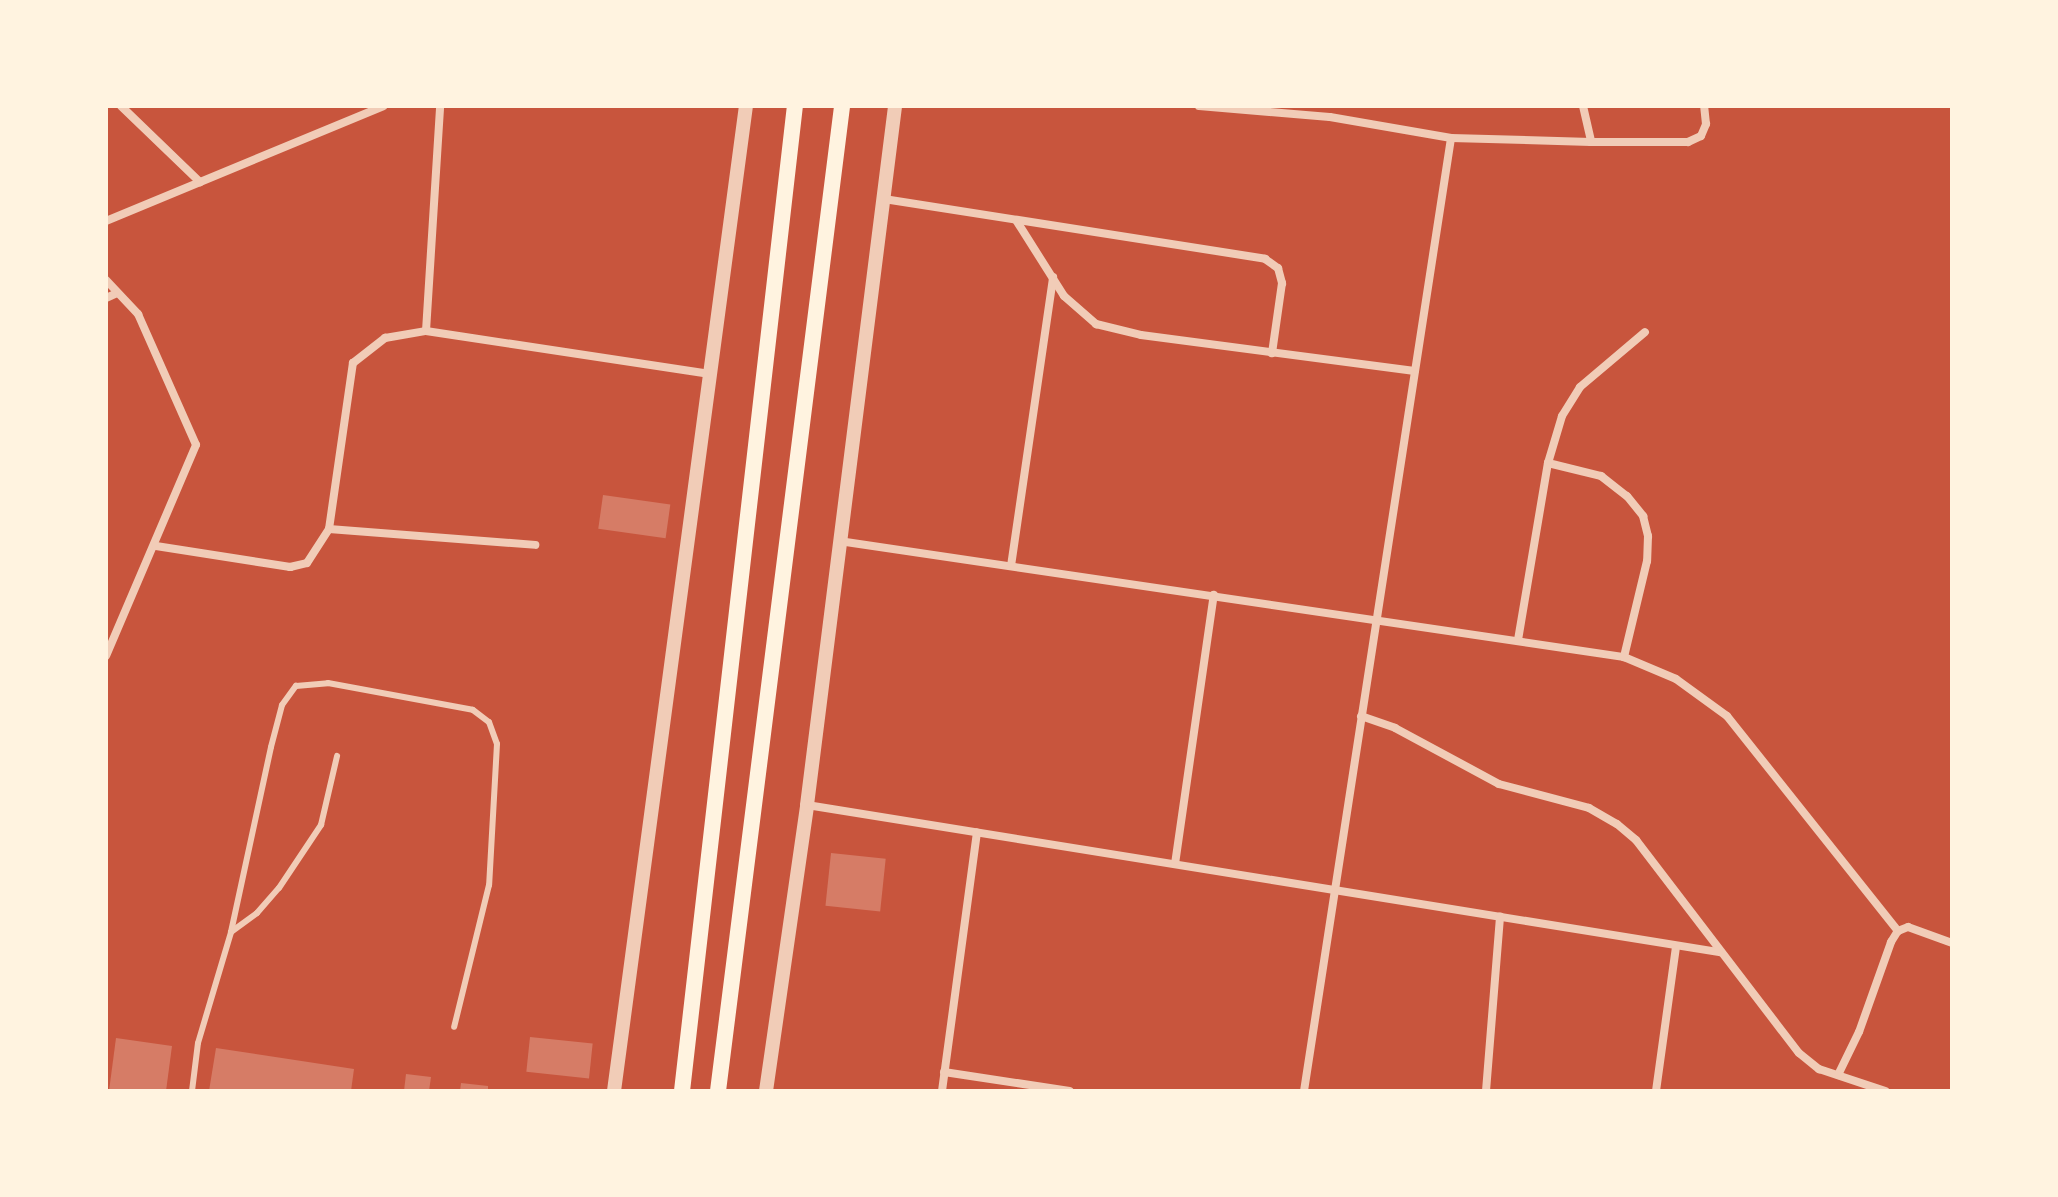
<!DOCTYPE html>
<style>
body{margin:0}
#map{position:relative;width:2058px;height:1197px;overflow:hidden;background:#c8553d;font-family:Figtree,sans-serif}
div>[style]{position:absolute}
.building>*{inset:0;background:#d67c66;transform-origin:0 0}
.service>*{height:6px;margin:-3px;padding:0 3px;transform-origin:3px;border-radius:3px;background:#f1ccb7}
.minor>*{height:8px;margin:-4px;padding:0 4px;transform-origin:4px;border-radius:4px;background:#f1ccb7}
.tertiary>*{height:14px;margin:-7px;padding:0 7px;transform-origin:7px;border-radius:7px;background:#f1ccb7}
.secondary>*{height:16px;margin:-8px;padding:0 8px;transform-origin:8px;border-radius:8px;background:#fff3e0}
span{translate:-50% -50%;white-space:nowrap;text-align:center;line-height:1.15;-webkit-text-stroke:6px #fff3e0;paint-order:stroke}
.frame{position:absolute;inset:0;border:108px solid #fff3e0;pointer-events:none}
</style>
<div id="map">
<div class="building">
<div style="left:603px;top:495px;width:68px;height:34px;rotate:8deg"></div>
<div style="left:831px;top:853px;width:55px;height:53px;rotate:6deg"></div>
<div style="left:530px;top:1037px;width:63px;height:35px;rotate:6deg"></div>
<div style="clip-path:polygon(116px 1038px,172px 1046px,166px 1091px,109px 1091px)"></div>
<div style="clip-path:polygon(216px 1048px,354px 1069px,351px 1091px,209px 1091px)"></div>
<div style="clip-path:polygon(406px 1074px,431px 1077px,429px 1091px,404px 1091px)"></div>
<div style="clip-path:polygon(461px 1083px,488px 1086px,488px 1091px,460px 1091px)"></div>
</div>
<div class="service">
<div style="left:231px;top:932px;width:32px;rotate:-36deg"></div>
<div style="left:257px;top:913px;width:33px;rotate:-49deg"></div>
<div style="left:279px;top:888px;width:76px;rotate:-56.3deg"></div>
<div style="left:321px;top:825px;width:71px;rotate:-76.9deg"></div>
<div style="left:192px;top:1091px;width:48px;rotate:-82.9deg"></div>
<div style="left:198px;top:1043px;width:116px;rotate:-73.4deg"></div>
<div style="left:231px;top:932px;width:189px;rotate:-77.8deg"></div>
<div style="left:271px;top:747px;width:43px;rotate:-75.3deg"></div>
<div style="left:282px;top:705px;width:24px;rotate:-54deg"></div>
<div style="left:296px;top:686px;width:32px;rotate:-5deg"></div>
<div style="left:328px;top:683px;width:147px;rotate:10.5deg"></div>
<div style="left:473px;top:710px;width:20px;rotate:37deg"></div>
<div style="left:489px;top:722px;width:23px;rotate:70deg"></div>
<div style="left:497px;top:744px;width:141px;rotate:93.2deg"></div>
<div style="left:489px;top:885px;width:146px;rotate:103.8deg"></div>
</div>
<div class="minor">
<div style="left:121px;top:106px;width:110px;rotate:43.9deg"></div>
<div style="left:1199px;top:106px;width:131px;rotate:4.8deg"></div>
<div style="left:1330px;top:117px;width:123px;rotate:9.8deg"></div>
<div style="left:1451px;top:138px;width:140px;rotate:1.6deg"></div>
<div style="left:1591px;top:142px;width:97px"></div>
<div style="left:1688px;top:142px;width:14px;rotate:-25deg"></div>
<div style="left:1701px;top:136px;width:13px;rotate:-67deg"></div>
<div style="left:1706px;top:124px;width:18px;rotate:-96deg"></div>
<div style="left:1583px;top:106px;width:37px;rotate:77deg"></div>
<div style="left:884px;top:199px;width:386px;rotate:8.9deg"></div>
<div style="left:1265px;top:259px;width:16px;rotate:35deg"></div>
<div style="left:1278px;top:268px;width:16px;rotate:75deg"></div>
<div style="left:1282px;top:283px;width:71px;rotate:98.1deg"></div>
<div style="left:1016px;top:220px;width:90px;rotate:57.7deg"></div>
<div style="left:1064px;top:296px;width:43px;rotate:41.2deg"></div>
<div style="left:1096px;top:324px;width:46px;rotate:13.7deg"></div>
<div style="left:1141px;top:335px;width:276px;rotate:7.5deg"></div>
<div style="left:106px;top:221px;width:300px;rotate:-22.5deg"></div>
<div style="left:106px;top:280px;width:47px;rotate:46.7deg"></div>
<div style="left:138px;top:314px;width:143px;rotate:66.1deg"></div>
<div style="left:196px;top:445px;width:229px;rotate:113.1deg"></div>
<div style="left:106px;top:298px;width:12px;rotate:-24deg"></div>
<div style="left:426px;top:331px;width:225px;rotate:-86.4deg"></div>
<div style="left:1548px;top:463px;width:55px;rotate:13.8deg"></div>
<div style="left:1601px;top:476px;width:33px;rotate:38deg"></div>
<div style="left:1627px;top:496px;width:26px;rotate:51deg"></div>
<div style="left:1643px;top:516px;width:21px;rotate:76deg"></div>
<div style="left:1648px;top:536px;width:25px;rotate:92deg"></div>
<div style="left:1647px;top:561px;width:99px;rotate:103.5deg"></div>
<div style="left:329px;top:529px;width:207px;rotate:4.4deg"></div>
<div style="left:839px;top:541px;width:794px;rotate:8.41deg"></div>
<div style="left:1624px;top:657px;width:56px;rotate:22.9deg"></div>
<div style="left:1676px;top:679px;width:63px;rotate:36deg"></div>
<div style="left:1727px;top:716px;width:275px;rotate:51.5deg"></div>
<div style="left:156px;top:546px;width:136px;rotate:8.9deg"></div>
<div style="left:290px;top:567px;width:17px;rotate:-13deg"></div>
<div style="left:307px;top:563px;width:40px;rotate:-57.1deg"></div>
<div style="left:329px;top:529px;width:168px;rotate:-81.8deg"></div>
<div style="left:353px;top:363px;width:41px;rotate:-38deg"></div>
<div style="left:385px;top:338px;width:42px;rotate:-9.7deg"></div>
<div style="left:426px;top:331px;width:289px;rotate:8.6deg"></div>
<div style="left:1011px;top:566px;width:292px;rotate:-81.7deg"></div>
<div style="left:1518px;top:640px;width:180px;rotate:-80.4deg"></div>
<div style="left:1548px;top:463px;width:49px;rotate:-73.4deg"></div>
<div style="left:1562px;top:416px;width:34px;rotate:-58deg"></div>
<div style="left:1580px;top:387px;width:85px;rotate:-40.2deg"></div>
<div style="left:1361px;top:716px;width:36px;rotate:19deg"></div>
<div style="left:1395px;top:728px;width:118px;rotate:28.3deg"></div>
<div style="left:1499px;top:784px;width:93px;rotate:14.9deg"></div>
<div style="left:1589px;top:808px;width:32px;rotate:30deg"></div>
<div style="left:1617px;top:824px;width:25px;rotate:40deg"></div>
<div style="left:1636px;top:840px;width:268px;rotate:52.6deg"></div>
<div style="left:1799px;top:1053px;width:26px;rotate:39deg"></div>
<div style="left:1819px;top:1069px;width:70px;rotate:18.4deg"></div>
<div style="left:807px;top:805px;width:924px;rotate:9.16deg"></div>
<div style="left:1175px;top:864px;width:272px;rotate:-81.8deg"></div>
<div style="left:944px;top:1072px;width:127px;rotate:8.6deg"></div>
<div style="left:1838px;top:1075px;width:48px;rotate:-64deg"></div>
<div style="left:1859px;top:1032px;width:96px;rotate:-70.4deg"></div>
<div style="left:1891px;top:942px;width:13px;rotate:-58deg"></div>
<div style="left:1898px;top:931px;width:11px;rotate:-22deg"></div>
<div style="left:1908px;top:927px;width:47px;rotate:20deg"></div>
<div style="left:942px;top:1091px;width:261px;rotate:-82.3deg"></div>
<div style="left:1304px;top:1091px;width:964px;rotate:-81.23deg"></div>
<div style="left:1486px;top:1091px;width:175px;rotate:-85.4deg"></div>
<div style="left:1656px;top:1091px;width:146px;rotate:-82.1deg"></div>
</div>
<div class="tertiary">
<div style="left:614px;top:1091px;width:994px;rotate:-82.37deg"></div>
<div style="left:766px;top:1091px;width:289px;rotate:-81.8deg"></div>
<div style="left:807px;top:805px;width:705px;rotate:-82.82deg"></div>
</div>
<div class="secondary">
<div style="left:682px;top:1091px;width:991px;rotate:-83.46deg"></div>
<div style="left:718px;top:1091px;width:993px;rotate:-82.82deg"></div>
</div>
<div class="frame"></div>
</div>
